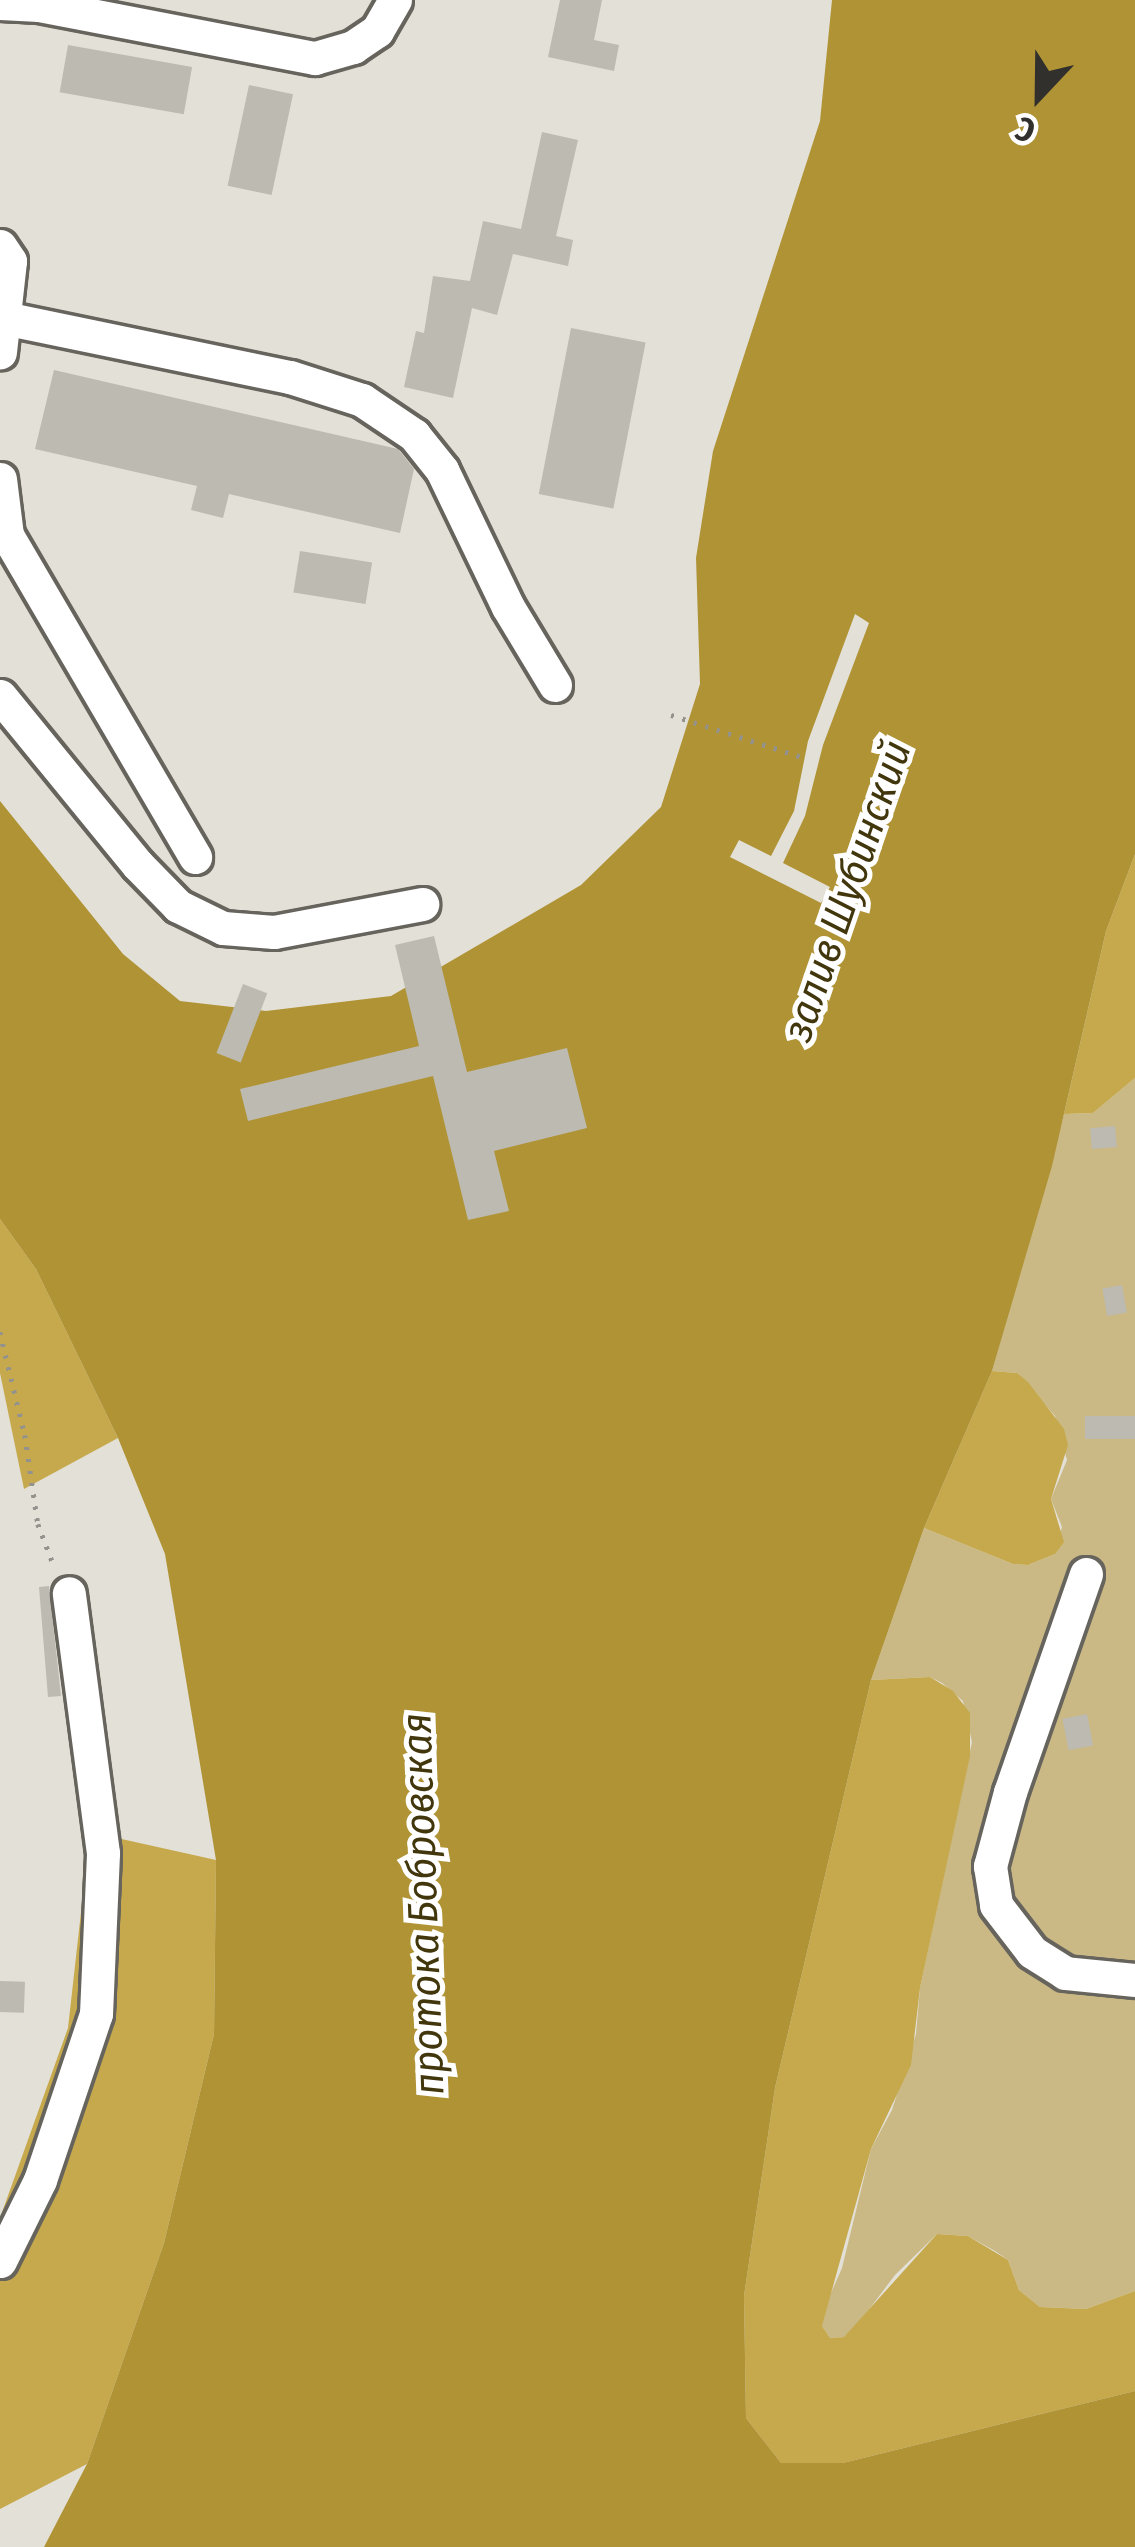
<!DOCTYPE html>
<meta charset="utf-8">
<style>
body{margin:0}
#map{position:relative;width:1135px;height:2547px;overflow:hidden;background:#e3e0d7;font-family:"Fira Sans Condensed",sans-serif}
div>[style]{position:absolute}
.green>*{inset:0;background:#cab985}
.forest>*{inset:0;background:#c6a94d}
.water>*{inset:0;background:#b09335}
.pier>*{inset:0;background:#e3e0d7}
.building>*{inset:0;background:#bcbab1;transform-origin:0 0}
.path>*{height:4.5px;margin-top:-2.25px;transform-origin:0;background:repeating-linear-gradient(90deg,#94928c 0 3px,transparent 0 12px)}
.roads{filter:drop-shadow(3px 0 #67645d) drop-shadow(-3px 0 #67645d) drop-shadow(0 3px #67645d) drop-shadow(0 -3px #67645d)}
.minor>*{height:33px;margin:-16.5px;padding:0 16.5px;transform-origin:16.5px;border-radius:16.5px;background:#fff}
span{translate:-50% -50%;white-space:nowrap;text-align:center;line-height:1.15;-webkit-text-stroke:10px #fff;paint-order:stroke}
.water-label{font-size:42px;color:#42360d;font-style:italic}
.north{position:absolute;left:979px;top:36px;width:120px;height:120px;-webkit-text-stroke:9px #fff;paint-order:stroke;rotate:202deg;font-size:33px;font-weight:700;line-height:48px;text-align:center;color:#31302d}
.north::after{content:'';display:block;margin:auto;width:42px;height:54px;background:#31302d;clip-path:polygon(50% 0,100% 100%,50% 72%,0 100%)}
</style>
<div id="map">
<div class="green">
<div style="clip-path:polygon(1135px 1078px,1135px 2291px,1086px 2309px,1040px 2307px,1019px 2290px,1008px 2260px,995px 2251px,968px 2236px,937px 2234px,895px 2275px,855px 2328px,844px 2337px,830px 2338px,822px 2326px,823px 2311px,842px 2268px,871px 2149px,892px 2110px,916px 2034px,920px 1988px,972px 1742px,963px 1701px,942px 1683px,930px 1677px,871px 1680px,924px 1528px,1013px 1564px,1028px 1565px,1055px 1554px,1062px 1527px,1051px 1499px,1067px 1460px,1055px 1416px,1017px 1373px,992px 1371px,1064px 1114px,1093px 1113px)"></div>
</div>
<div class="forest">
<div style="clip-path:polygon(1135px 854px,1135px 1078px,1093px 1113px,1064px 1114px,1106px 931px)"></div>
<div style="clip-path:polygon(0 1219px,36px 1269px,118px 1438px,24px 1489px,0 1373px)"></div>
<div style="clip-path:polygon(992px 1371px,1017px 1373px,1028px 1382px,1064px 1429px,1068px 1445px,1051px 1499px,1064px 1542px,1055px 1554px,1028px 1565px,1013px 1564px,924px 1528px)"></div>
<div style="clip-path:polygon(930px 1677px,953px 1691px,970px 1713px,970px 1756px,920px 1988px,911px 2065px,871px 2149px,822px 2326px,830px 2338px,844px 2337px,937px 2234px,968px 2236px,1008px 2260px,1019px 2290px,1040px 2307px,1086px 2309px,1135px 2291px,1135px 2391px,843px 2463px,781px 2463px,746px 2418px,744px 2296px,775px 2088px,871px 1680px)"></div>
<div style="clip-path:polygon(90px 1832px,216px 1860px,214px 2034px,164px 2243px,87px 2464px,0 2509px,0 2218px,68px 2028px)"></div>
</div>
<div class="water">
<div style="clip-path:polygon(832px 0,1135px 0,1135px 854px,1106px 931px,1052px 1166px,992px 1371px,924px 1528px,871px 1680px,775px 2088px,744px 2296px,746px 2418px,781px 2463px,843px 2463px,1135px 2391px,1135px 2547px,44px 2547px,87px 2464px,164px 2243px,214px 2034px,216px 1860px,165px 1554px,118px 1438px,36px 1269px,0 1219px,0 801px,123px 954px,180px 1001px,266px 1011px,391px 996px,581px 885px,661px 807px,700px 684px,696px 558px,713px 451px,820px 121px)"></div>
</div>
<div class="pier">
<div style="clip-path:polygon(855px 614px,869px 623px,823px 745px,805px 816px,783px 863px,830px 887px,821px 903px,730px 857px,739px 840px,771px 856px,794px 811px,808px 741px)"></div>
</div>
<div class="building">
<div style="clip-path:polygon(560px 0,602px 0,594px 40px,619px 45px,614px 71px,548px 57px)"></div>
<div style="left:68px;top:45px;width:126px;height:48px;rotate:10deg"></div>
<div style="left:249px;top:85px;width:45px;height:103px;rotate:12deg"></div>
<div style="clip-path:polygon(542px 132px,578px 140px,556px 236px,573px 240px,568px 266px,513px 254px,497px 315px,472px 308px,453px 398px,404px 387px,416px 331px,424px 333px,433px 276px,470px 281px,483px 221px,521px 229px)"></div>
<div style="left:571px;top:328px;width:76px;height:169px;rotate:11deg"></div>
<div style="clip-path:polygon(54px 370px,398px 449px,414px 469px,400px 533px,229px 494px,223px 518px,191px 510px,197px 486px,35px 449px)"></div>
<div style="left:300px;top:551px;width:73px;height:42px;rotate:9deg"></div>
<div style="clip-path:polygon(434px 936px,467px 1072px,567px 1048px,587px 1128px,494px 1151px,509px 1211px,468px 1220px,433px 1076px,248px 1121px,240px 1089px,419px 1046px,395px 945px)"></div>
<div style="left:243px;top:984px;width:26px;height:74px;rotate:21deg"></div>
<div style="left:1115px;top:1126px;width:21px;height:25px;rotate:85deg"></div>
<div style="left:1122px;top:1285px;width:28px;height:20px;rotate:80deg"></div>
<div style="left:1135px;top:1416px;width:23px;height:50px;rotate:90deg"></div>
<div style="clip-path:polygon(49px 1586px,61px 1696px,48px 1697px,39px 1587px)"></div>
<div style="left:1087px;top:1714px;width:32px;height:25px;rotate:79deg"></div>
<div style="left:0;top:1981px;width:25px;height:31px;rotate:2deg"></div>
</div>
<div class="path">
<div style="left:671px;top:715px;width:141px;rotate:17.8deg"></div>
<div style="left:0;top:1332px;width:106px;rotate:76.4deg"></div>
<div style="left:25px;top:1435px;width:90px;rotate:81.7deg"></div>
<div style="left:38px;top:1524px;width:45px;rotate:69.1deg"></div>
</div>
<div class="roads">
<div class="minor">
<div style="left:0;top:3px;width:39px;rotate:3deg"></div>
<div style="left:39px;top:5px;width:281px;rotate:10.9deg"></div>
<div style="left:315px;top:58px;width:40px;rotate:-16deg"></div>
<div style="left:353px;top:47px;width:29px;rotate:-34deg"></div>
<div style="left:377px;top:31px;width:36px;rotate:-60deg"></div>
<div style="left:0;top:246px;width:18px;rotate:56deg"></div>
<div style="left:10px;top:261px;width:92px;rotate:96.3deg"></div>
<div style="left:4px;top:318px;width:292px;rotate:11.7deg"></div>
<div style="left:290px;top:377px;width:76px;rotate:17.7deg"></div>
<div style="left:362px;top:400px;width:63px;rotate:33.9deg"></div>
<div style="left:414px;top:435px;width:45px;rotate:51.3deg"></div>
<div style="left:442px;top:470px;width:152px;rotate:64.3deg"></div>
<div style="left:508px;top:607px;width:91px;rotate:58.9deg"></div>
<div style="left:0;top:479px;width:56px;rotate:82.9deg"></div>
<div style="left:7px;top:535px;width:373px;rotate:59.7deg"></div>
<div style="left:0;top:696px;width:218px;rotate:50.8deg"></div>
<div style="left:138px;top:865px;width:57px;rotate:45.7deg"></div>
<div style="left:178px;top:906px;width:50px;rotate:26.1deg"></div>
<div style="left:223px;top:928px;width:51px;rotate:4.5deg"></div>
<div style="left:274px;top:932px;width:151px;rotate:-10.7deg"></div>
<div style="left:1086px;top:1574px;width:231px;rotate:109.2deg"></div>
<div style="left:1010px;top:1792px;width:77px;rotate:105.1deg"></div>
<div style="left:990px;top:1866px;width:39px;rotate:81deg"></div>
<div style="left:996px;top:1905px;width:59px;rotate:52.5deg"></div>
<div style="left:1032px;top:1952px;width:39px;rotate:32deg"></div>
<div style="left:1065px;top:1973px;width:70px;rotate:5.7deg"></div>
<div style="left:0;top:2261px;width:90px;rotate:-63.7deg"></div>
<div style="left:40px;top:2180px;width:175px;rotate:-71.4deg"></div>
<div style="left:96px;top:2014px;width:161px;rotate:-87.5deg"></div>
<div style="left:103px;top:1853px;width:262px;rotate:-97.5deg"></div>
</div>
</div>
<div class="water-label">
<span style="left:847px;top:891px;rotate:-71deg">залив Шубинский</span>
<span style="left:423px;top:1904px;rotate:-92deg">протока Бобровская</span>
</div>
<div class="north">С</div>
</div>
